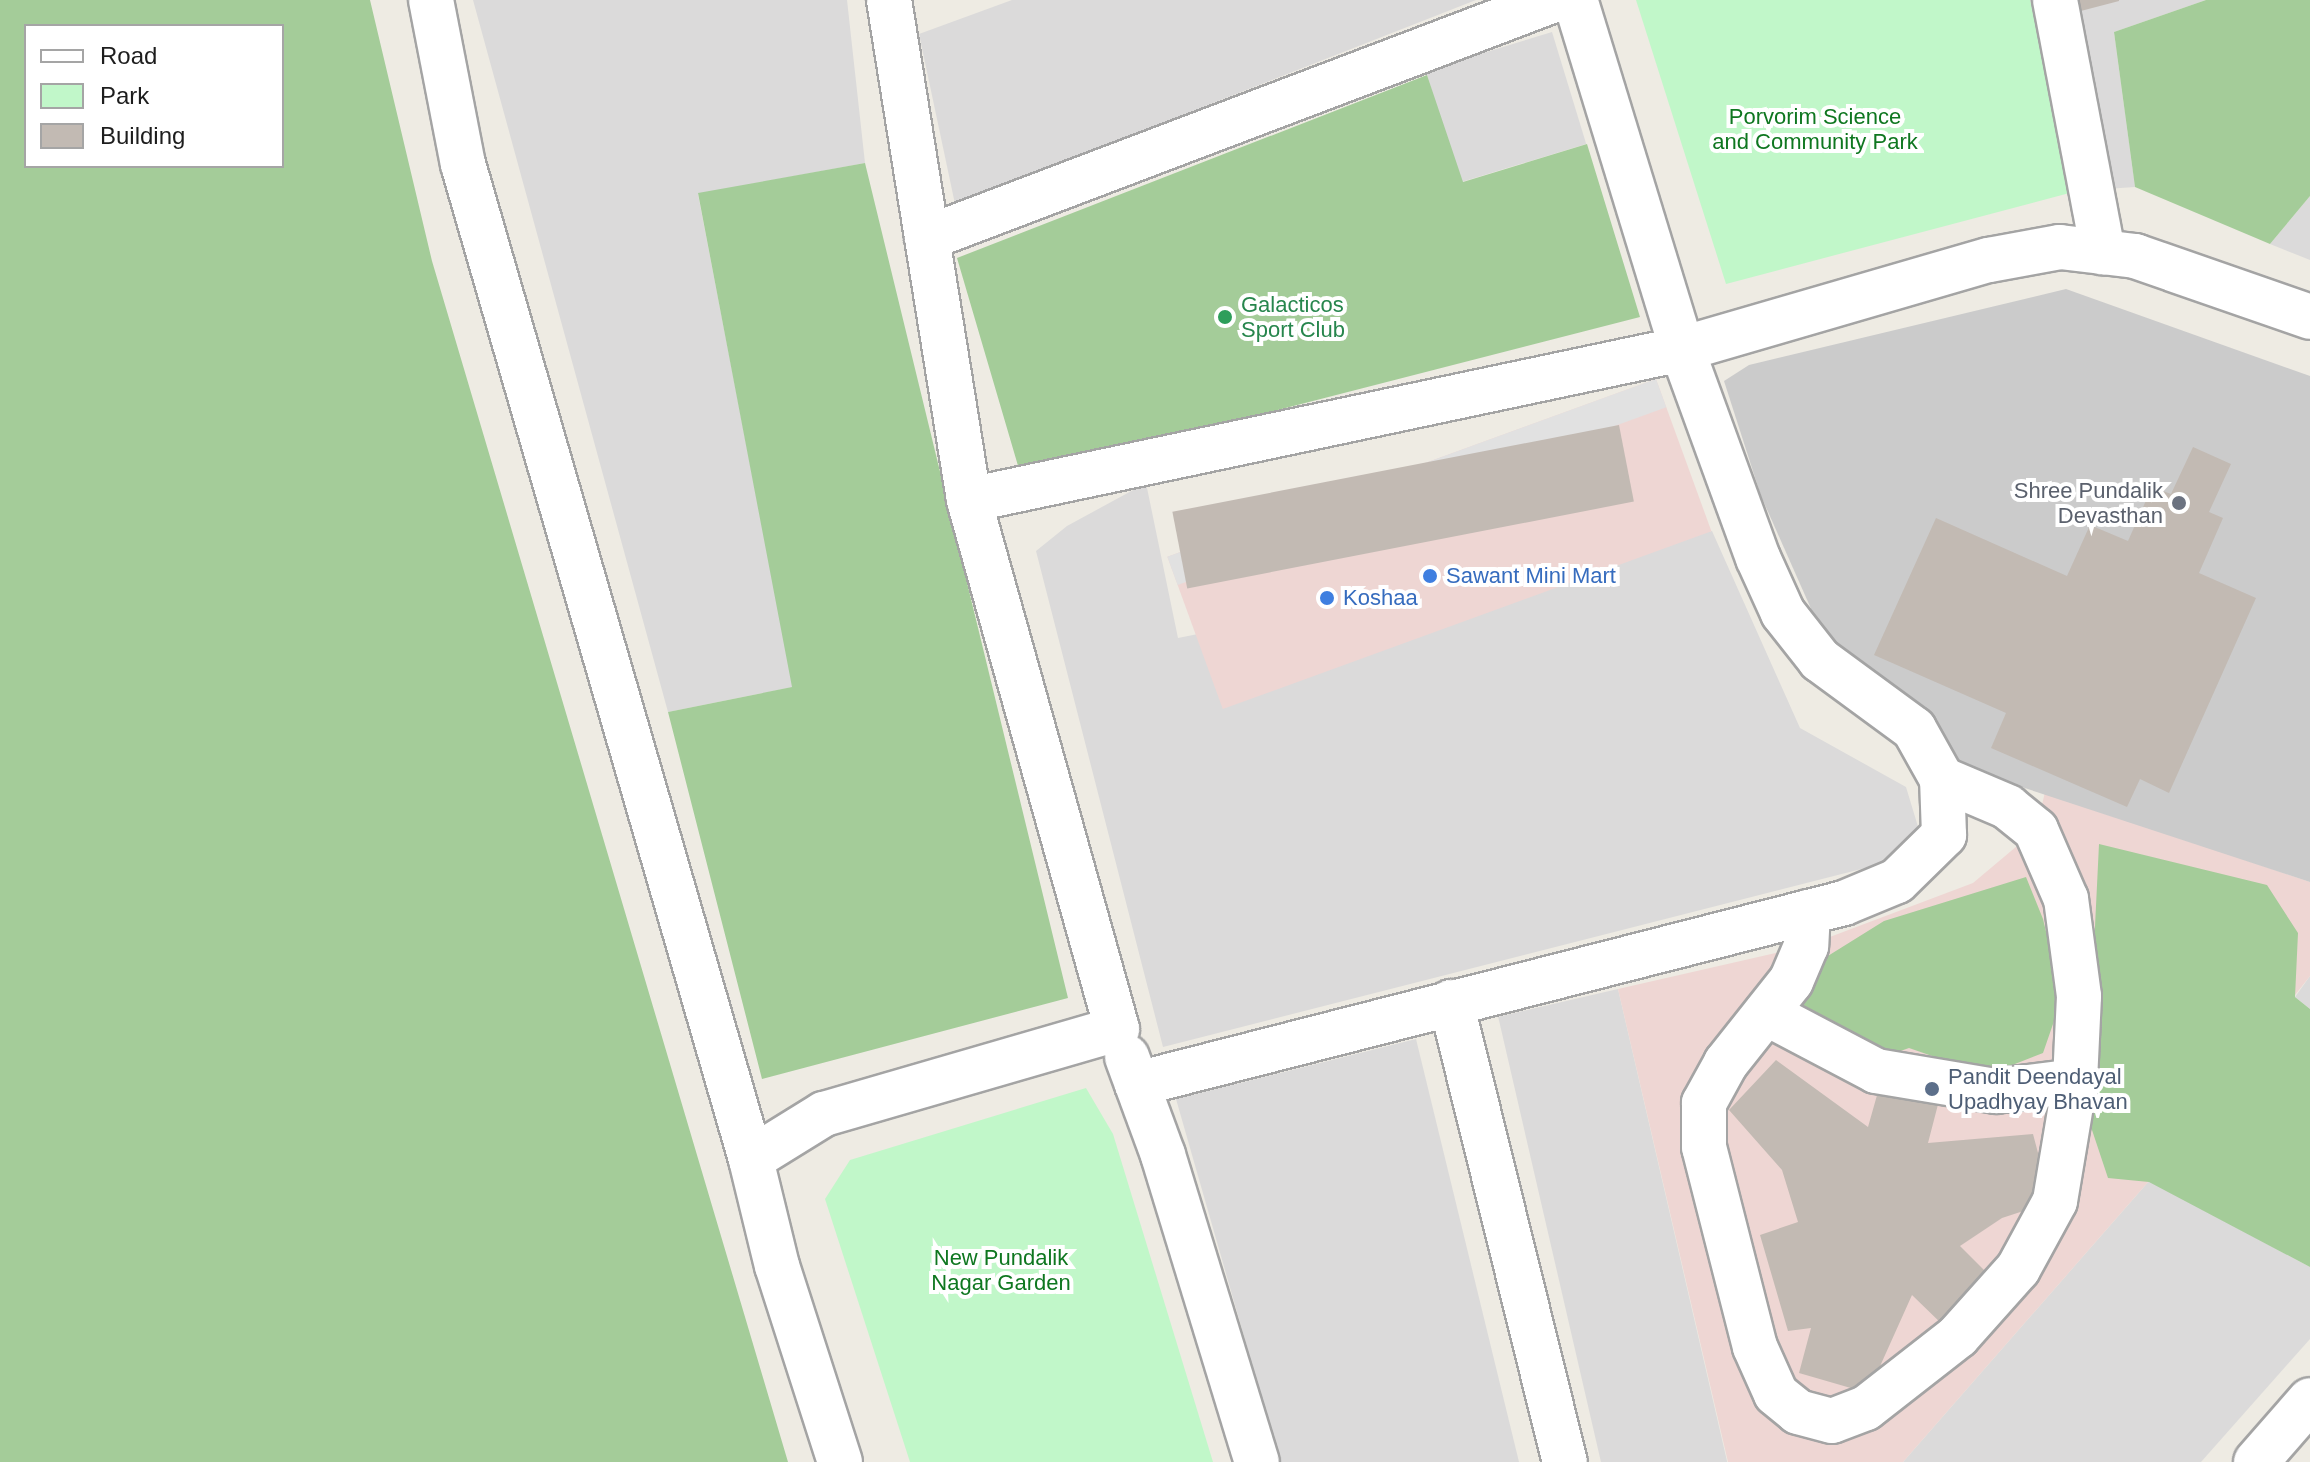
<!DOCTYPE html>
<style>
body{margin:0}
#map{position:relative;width:2310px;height:1462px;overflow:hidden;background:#eeebe3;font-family:Arial,sans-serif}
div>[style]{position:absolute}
.residential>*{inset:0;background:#dbdada;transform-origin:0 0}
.commercial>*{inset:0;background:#eed6d3;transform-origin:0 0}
.religious>*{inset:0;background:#cbcbcb}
.forest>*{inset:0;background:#a4cc99}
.park>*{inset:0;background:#c1f7c9}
.parking>*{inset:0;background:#e1e1e1;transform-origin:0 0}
.building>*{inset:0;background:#c2bab3;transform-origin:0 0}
.roads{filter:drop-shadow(2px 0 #a4a4a4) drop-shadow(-2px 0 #a4a4a4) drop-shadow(0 2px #a4a4a4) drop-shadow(0 -2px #a4a4a4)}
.minor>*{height:44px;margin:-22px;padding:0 22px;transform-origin:22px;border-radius:22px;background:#fff}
.dots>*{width:22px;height:22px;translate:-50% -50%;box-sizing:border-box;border:4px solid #fff;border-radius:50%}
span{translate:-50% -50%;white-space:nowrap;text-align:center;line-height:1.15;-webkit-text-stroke:8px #fff;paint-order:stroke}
.park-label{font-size:22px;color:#0f7720}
.leisure-label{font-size:22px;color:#27864d}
.left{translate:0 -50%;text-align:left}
.worship-label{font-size:22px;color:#5b616d}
.right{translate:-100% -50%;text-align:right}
.shop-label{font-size:22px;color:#366cbe}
.service-label{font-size:22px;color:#4e5e75}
.legend{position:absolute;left:24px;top:24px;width:260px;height:144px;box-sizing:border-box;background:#fff;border:2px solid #a5a5a5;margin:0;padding:10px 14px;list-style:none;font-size:24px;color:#1d1d1d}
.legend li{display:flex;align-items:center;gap:16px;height:40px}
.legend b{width:40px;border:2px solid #a5a5a5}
</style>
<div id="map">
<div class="residential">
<div style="clip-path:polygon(473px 0,847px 0,865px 163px,698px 194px,793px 687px,668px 712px)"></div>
<div style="clip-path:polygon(1012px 0,1476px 0,955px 204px,919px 34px)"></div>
<div style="clip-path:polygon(2030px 0,2206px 0,2114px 32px,2135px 187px,2077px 191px)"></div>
<div style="left:1552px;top:32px;width:117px;height:132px;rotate:73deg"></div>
<div style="clip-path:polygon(2310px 196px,2310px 260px,2270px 244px)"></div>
<div style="clip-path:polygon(1146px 483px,1178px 638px,1712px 531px,1800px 728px,1906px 787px,1919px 830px,1877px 865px,1163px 1047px,1036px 551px,1067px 526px)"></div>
<div style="clip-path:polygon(2310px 976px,2310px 1009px,2295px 997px)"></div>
<div style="left:1618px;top:989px;width:486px;height:123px;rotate:77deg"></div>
<div style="clip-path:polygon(1416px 1039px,1519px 1462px,1280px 1462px,1176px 1099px)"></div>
<div style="clip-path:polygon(2149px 1181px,2310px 1267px,2310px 1339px,2201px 1462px,1903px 1462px)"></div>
</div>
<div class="commercial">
<div style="left:1656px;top:379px;width:162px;height:520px;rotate:70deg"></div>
<div style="clip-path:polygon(2045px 792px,2310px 882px,2310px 976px,2149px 1181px,1903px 1462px,1728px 1462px,1618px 989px,1806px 946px,1973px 883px,2036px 830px)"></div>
</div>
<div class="religious">
<div style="clip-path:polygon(2066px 289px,2310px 376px,2310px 882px,1961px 767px,1828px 647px,1761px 496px,1724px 381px,1749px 365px)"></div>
</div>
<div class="forest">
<div style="clip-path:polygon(evenodd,0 0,370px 0,432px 261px,788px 1462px,0 1462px,0 0,26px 26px,282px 26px,282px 166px,26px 166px,26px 26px)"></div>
<div style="clip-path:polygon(2206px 0,2310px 0,2310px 196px,2270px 244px,2135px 187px,2114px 32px)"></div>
<div style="clip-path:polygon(1427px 75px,1463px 182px,1587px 144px,1640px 317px,1021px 476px,957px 258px)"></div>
<div style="clip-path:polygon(865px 163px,1068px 998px,762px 1079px,668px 712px,792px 687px,698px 193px)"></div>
<div style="clip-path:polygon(2099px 844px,2267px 885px,2298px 933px,2295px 997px,2310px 1009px,2310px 1267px,2149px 1182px,2108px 1178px,2086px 1112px)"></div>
<div style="clip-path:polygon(2026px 877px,2043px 919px,2062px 998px,2043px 1053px,1987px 1075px,1909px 1048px,1838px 1073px,1780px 1038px,1815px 964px,1884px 921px)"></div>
</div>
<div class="park">
<div style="clip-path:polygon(1636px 0,2030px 0,2077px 191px,1726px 284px)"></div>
<div style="clip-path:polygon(1086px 1088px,1113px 1134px,1213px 1462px,910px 1462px,825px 1199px,850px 1160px)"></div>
</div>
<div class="parking">
<div style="left:1656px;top:379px;width:30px;height:520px;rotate:70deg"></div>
</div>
<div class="building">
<div style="clip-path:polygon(2074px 0,2119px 0,2119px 1px,2077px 12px)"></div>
<div style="left:1619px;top:425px;width:78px;height:455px;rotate:79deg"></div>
<div style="clip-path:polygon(2193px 447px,2231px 464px,2209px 512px,2223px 518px,2199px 573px,2256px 598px,2169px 793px,2140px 779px,2127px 807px,1991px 748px,2006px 713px,1874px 655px,1936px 518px,2067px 576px,2090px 525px,2128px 541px,2152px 487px,2171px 494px)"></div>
<div style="clip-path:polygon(1776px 1060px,1868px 1127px,1883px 1074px,1942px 1089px,1928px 1143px,2033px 1134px,2051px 1202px,2002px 1218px,1960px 1246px,1994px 1280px,1946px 1328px,1912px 1295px,1868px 1393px,1799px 1373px,1811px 1328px,1788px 1331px,1760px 1235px,1798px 1222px,1782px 1170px,1729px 1110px)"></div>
</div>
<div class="roads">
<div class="minor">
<div style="left:431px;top:0;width:167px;rotate:79deg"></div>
<div style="left:463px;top:164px;width:1036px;rotate:73.86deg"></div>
<div style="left:889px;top:0;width:506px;rotate:80.91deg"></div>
<div style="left:2055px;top:0;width:257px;rotate:79.2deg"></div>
<div style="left:927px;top:238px;width:671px;rotate:-20.79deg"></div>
<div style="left:1808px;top:912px;width:34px;rotate:93deg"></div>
<div style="left:1806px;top:946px;width:38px;rotate:113deg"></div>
<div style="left:1791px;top:981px;width:105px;rotate:128.4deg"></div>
<div style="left:1726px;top:1063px;width:46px;rotate:118.8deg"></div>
<div style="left:1704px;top:1103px;width:44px;rotate:90deg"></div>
<div style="left:1704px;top:1147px;width:206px;rotate:75.7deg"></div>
<div style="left:1755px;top:1347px;width:51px;rotate:65.9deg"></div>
<div style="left:1776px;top:1394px;width:28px;rotate:39deg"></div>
<div style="left:1798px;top:1412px;width:35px;rotate:15deg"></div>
<div style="left:1832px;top:1421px;width:36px;rotate:-21deg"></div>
<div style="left:1866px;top:1408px;width:117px;rotate:-38deg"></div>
<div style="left:1958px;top:1336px;width:90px;rotate:-48.2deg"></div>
<div style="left:2018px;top:1269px;width:77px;rotate:-61.4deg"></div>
<div style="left:2055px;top:1201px;width:122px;rotate:-80.5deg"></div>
<div style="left:2075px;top:1081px;width:85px;rotate:-87.3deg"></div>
<div style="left:2079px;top:996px;width:98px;rotate:-97.6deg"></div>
<div style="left:2066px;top:899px;width:75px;rotate:-113.5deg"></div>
<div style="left:2036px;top:830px;width:36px;rotate:-141deg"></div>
<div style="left:2008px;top:807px;width:72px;rotate:-157deg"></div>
<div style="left:1451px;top:1002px;width:474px;rotate:76.1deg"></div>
<div style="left:1766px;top:1013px;width:124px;rotate:27.8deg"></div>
<div style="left:1876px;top:1071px;width:122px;rotate:9.5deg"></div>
<div style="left:1996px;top:1091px;width:80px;rotate:-7.2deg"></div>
<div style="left:1127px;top:1057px;width:104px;rotate:69.8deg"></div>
<div style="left:1163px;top:1155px;width:321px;rotate:73deg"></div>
<div style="left:1137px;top:1084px;width:730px;rotate:-14.36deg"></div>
<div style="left:1844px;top:903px;width:57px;rotate:-22.5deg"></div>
<div style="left:1897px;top:881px;width:66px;rotate:-44.4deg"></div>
<div style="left:1944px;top:835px;width:56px;rotate:-92deg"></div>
<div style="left:1942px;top:779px;width:57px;rotate:-119.2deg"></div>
<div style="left:1914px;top:729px;width:117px;rotate:-143.7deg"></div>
<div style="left:1820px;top:660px;width:60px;rotate:-128.2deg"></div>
<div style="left:1783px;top:613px;width:60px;rotate:-114.4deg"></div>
<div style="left:1758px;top:558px;width:222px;rotate:-110deg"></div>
<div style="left:1682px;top:349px;width:365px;rotate:-107deg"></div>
<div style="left:840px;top:1462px;width:206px;rotate:-107.8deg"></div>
<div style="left:777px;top:1266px;width:110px;rotate:-103.7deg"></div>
<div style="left:751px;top:1159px;width:86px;rotate:-31.7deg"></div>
<div style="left:824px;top:1114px;width:305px;rotate:-16.2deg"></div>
<div style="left:1117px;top:1029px;width:549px;rotate:-105.63deg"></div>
<div style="left:969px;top:500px;width:729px;rotate:-11.96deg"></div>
<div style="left:1682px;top:349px;width:320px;rotate:-16.2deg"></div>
<div style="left:1989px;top:260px;width:72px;rotate:-10.4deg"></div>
<div style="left:2060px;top:247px;width:76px;rotate:6.8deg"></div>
<div style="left:2135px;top:256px;width:185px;rotate:19.2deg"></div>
<div style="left:2256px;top:1462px;width:82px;rotate:-48.9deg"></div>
</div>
</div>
<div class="dots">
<div style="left:1225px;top:317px;background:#2e9e5b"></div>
<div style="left:2179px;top:503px;background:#6b7280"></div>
<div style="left:1430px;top:576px;background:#3f7fe0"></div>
<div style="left:1327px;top:598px;background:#3f7fe0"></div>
<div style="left:1932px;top:1089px;background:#5c6f8a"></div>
</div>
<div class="park-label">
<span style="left:1815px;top:129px">Porvorim Science<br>and Community Park</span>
<span style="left:1001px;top:1270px">New Pundalik<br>Nagar Garden</span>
</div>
<div class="leisure-label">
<span class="left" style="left:1241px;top:317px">Galacticos<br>Sport Club</span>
</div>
<div class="worship-label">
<span class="right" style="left:2163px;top:503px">Shree Pundalik<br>Devasthan</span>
</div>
<div class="shop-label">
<span class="left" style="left:1446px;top:576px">Sawant Mini Mart</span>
<span class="left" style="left:1343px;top:598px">Koshaa</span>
</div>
<div class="service-label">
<span class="left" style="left:1948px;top:1089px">Pandit Deendayal<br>Upadhyay Bhavan</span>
</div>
<ul class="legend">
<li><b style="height:10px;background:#fff"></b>Road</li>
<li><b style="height:22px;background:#c1f7c9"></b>Park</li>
<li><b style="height:22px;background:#c2bab3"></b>Building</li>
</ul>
</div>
